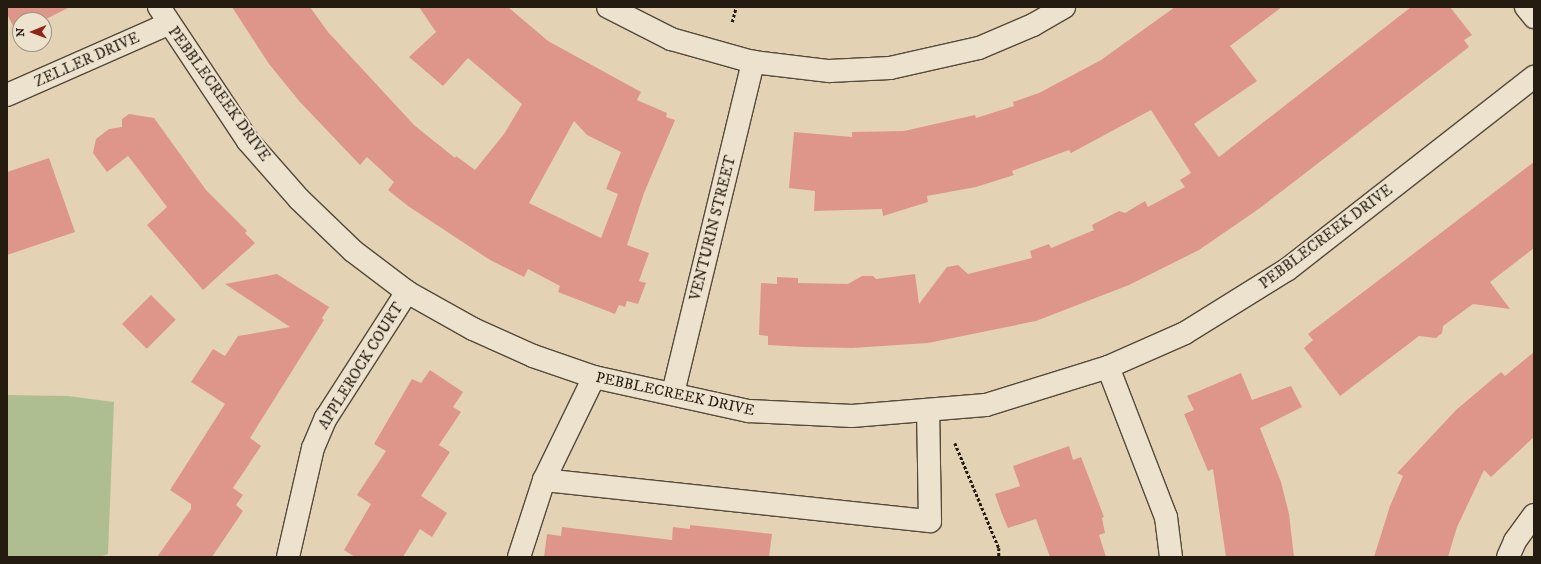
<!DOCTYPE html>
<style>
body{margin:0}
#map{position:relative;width:1541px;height:564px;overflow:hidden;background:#e3d3b4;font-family:"IM FELL DW Pica",serif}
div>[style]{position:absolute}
.green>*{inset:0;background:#afbe90}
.building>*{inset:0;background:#df968a;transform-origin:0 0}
.path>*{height:2.5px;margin-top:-1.25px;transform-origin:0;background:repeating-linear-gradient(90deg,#241b11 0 3px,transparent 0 5px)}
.roads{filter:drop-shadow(1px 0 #54493a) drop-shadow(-1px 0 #54493a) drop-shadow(0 1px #54493a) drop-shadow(0 -1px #54493a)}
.minor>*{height:22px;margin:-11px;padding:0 11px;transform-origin:11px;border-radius:11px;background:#ede2ce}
span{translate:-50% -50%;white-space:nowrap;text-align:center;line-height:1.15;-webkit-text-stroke:4px #ede2ce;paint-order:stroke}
.street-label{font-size:15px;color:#241b11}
.frame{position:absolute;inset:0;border:8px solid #241b11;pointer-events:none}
.north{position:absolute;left:12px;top:12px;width:40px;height:40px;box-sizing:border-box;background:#ede2ce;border:1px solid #9d9282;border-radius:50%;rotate:269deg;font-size:11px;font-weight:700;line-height:16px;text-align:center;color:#241b11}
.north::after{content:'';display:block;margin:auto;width:14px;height:18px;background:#8f2418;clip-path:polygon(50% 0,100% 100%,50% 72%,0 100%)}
</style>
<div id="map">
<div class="green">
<div style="clip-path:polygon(7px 395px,68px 396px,114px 402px,108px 554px,99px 557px,7px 557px)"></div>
</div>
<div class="building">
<div style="clip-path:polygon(7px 7px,70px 7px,44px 20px,20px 20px,20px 32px,17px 34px,7px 14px)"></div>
<div style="clip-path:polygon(evenodd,232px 7px,310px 7px,328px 32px,414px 125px,455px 158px,456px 156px,475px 170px,504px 134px,522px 104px,468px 58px,443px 86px,409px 57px,436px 32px,419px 7px,508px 7px,548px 41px,641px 92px,637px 100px,667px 113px,666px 117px,675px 120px,644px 193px,627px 245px,649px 253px,639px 281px,646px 283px,638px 304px,627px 301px,625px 307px,619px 305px,615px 314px,558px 292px,560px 286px,528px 269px,524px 277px,490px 260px,408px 206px,388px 190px,394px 182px,367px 157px,360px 165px,300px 102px,269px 64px,232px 7px,574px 121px,587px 135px,621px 152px,606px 189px,618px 194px,601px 238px,529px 203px,574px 121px)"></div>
<div style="clip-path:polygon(1175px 7px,1282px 7px,1230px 46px,1257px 81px,1194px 124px,1219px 157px,1411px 7px,1450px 7px,1472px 35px,1464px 40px,1469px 47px,1260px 208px,1199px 250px,1129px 285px,1036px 321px,928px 343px,852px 348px,803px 347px,768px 345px,768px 336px,759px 335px,761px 283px,777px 284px,777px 277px,798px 278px,798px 283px,848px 284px,862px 276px,873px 276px,876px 279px,915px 274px,919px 304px,947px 267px,958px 265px,968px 274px,1032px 258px,1030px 251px,1049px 244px,1051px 248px,1094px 230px,1092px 225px,1119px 211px,1125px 213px,1145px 201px,1148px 207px,1185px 187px,1180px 180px,1191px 173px,1151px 110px,1071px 153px,1069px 150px,1012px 171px,1014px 175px,976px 187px,927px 196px,928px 202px,883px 216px,882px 209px,814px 211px,815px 191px,789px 188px,794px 132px,852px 137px,852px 132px,904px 131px,975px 115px,976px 118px,1014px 106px,1013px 102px,1039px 93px,1101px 60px)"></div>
<div style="clip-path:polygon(129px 114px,154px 118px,206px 190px,247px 231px,245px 233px,255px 243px,203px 290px,147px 225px,167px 207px,132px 161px,128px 156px,107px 172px,93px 153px,96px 139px,109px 129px,122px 127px,122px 119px)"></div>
<div style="clip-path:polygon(49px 158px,75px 232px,7px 255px,7px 172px)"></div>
<div style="clip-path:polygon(1534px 162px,1534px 248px,1490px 282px,1510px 309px,1473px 304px,1443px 326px,1442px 333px,1436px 338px,1419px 336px,1340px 396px,1304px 348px,1313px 340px,1308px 334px)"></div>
<div style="clip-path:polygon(277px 274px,329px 307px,322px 318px,324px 320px,250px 438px,261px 446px,233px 488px,243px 495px,236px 505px,243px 511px,212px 557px,157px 557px,191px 509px,191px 504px,170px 490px,225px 404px,191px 382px,213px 349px,225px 356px,238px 336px,290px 327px,225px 284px)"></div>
<div style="left:151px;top:295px;width:35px;height:41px;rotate:45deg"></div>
<div style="clip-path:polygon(1534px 352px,1534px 437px,1491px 477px,1484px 470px,1457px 527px,1448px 557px,1374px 557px,1390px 506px,1403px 476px,1397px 473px,1456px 410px,1501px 372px,1505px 376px)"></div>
<div style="clip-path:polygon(430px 370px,463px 392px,453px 407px,461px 412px,439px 445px,450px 452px,421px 496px,447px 513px,432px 537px,420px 529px,403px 557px,355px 557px,344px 550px,371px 504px,357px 495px,386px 451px,374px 444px,412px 379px,421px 383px)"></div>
<div style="clip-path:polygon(1241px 373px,1252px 400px,1291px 386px,1302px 407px,1260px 428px,1281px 482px,1289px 514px,1294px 557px,1226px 557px,1213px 469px,1208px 471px,1184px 414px,1194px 410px,1187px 396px)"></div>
<div style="clip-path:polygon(1069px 446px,1073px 460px,1081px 457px,1104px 517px,1102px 518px,1105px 533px,1099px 535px,1106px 557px,1050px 557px,1036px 519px,1008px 528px,1002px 514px,995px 494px,1020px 486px,1013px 466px)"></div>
<div style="clip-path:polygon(690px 525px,772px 534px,769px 557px,544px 557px,547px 534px,561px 536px,562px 527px,672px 540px,673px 527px,690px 529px)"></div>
</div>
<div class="path">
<div style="left:732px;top:22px;width:16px;rotate:-75deg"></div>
<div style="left:955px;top:443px;width:114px;rotate:67.3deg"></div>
<div style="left:999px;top:548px;width:9px;rotate:90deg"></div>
</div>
<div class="roads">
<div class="minor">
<div style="left:159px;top:7px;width:161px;rotate:56.4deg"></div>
<div style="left:248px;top:141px;width:77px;rotate:48.7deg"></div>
<div style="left:299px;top:199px;width:75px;rotate:43.9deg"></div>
<div style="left:353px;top:251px;width:68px;rotate:37.2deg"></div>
<div style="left:407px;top:292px;width:76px;rotate:29.3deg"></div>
<div style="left:473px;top:329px;width:66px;rotate:24.2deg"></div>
<div style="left:533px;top:356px;width:65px;rotate:19deg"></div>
<div style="left:594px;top:377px;width:159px;rotate:12.4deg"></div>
<div style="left:749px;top:411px;width:103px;rotate:2.8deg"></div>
<div style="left:852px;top:416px;width:134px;rotate:-4.7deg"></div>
<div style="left:986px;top:405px;width:128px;rotate:-17.3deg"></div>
<div style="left:1108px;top:367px;width:84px;rotate:-23.8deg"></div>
<div style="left:1185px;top:333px;width:121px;rotate:-31.9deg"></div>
<div style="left:1288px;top:269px;width:312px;rotate:-38deg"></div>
<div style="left:608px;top:7px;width:71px;rotate:26.9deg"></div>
<div style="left:671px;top:39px;width:85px;rotate:15.7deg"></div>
<div style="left:753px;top:62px;width:77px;rotate:6.8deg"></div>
<div style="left:829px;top:71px;width:61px;rotate:-2.8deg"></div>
<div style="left:890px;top:68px;width:91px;rotate:-12.7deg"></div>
<div style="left:979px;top:48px;width:59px;rotate:-23.1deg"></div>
<div style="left:1033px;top:25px;width:36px;rotate:-30deg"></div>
<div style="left:1526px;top:7px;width:13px;rotate:51deg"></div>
<div style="left:7px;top:95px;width:176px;rotate:-23.8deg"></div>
<div style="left:1108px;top:367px;width:161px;rotate:68.9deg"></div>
<div style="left:1166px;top:517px;width:40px;rotate:82.9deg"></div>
<div style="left:673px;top:393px;width:341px;rotate:-76.4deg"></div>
<div style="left:544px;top:480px;width:388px;rotate:6.1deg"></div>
<div style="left:930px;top:521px;width:111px;rotate:-91deg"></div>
<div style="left:288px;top:557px;width:112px;rotate:-77.1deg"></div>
<div style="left:313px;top:448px;width:33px;rotate:-67deg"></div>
<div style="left:326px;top:418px;width:150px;rotate:-57.3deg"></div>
<div style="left:519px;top:557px;width:81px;rotate:-72deg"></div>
<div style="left:544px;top:480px;width:114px;rotate:-64.1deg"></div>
<div style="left:1508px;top:557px;width:17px;rotate:-66deg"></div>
<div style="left:1515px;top:541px;width:32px;rotate:-54deg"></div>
</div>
</div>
<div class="street-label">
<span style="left:87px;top:60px;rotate:-24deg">ZELLER DRIVE</span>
<span style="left:219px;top:94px;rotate:54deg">PEBBLECREEK DRIVE</span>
<span style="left:713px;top:228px;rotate:-76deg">VENTURIN STREET</span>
<span style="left:1326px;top:237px;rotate:-37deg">PEBBLECREEK DRIVE</span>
<span style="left:361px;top:366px;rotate:-58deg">APPLEROCK COURT</span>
<span style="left:675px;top:394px;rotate:12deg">PEBBLECREEK DRIVE</span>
</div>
<div class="frame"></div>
<div class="north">N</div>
</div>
